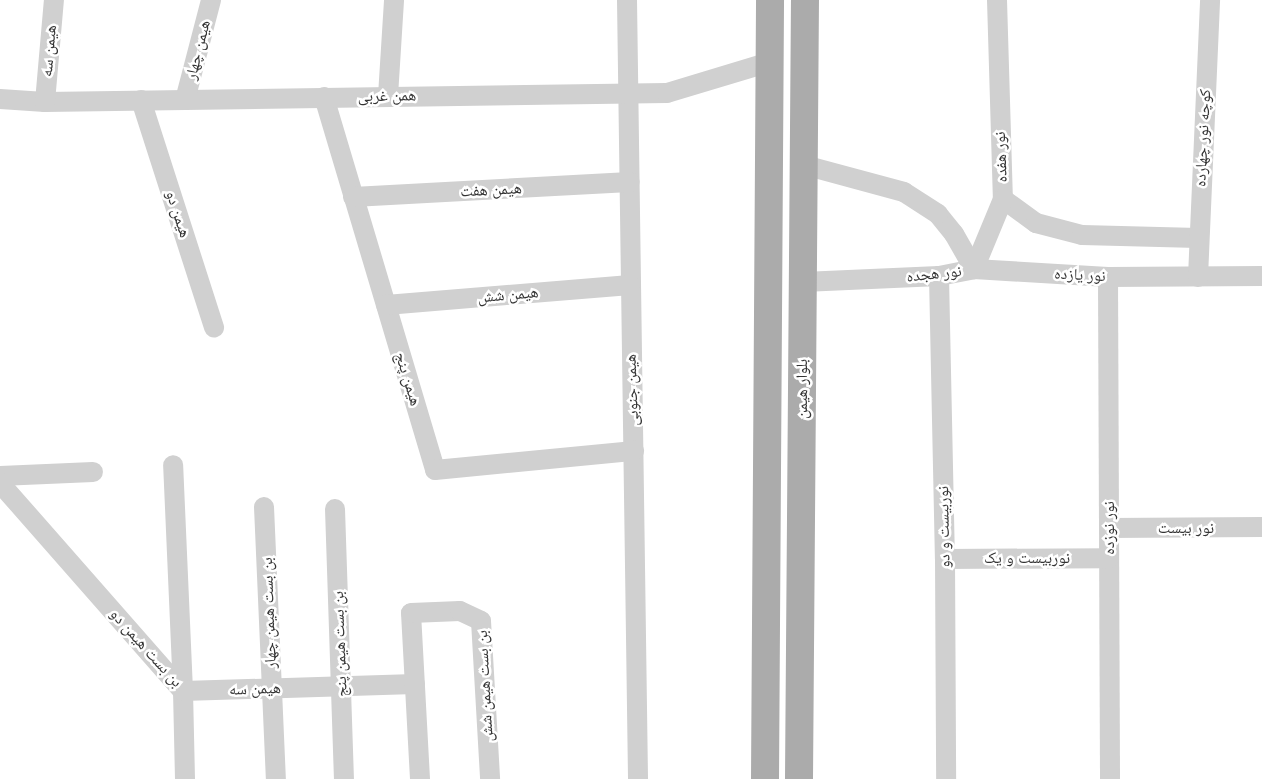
<!DOCTYPE html>
<meta charset="utf-8">
<style>
body{margin:0}
#map{position:relative;width:1262px;height:779px;overflow:hidden;background:#fff;font-family:Arial,"Noto Naskh Arabic",sans-serif}
div>[style]{position:absolute}
.minor>*{height:20px;margin:-10px;padding:0 10px;transform-origin:10px;border-radius:10px;background:#d0d0d0}
.primary>*{height:28px;margin:-14px;padding:0 14px;transform-origin:14px;border-radius:14px;background:#ababab}
span{translate:-50% -50%;white-space:nowrap;text-align:center;line-height:1.15;-webkit-text-stroke:5px #fff;paint-order:stroke}
.street-label{font-size:16px;color:#333}
</style>
<div id="map">
<div class="minor">
<div style="left:627px;top:0;width:779px;rotate:89.19deg"></div>
<div style="left:997px;top:0;width:199px;rotate:88.3deg"></div>
<div style="left:1003px;top:199px;width:41px;rotate:36deg"></div>
<div style="left:1036px;top:223px;width:48px;rotate:14.6deg"></div>
<div style="left:1082px;top:235px;width:116px;rotate:1.5deg"></div>
<div style="left:388px;top:96px;width:96px;rotate:-86.4deg"></div>
<div style="left:324px;top:97px;width:389px;rotate:73.4deg"></div>
<div style="left:435px;top:470px;width:200px;rotate:-5.5deg"></div>
<div style="left:0;top:99px;width:45px;rotate:3.8deg"></div>
<div style="left:45px;top:102px;width:622px;rotate:-0.83deg"></div>
<div style="left:667px;top:93px;width:108px;rotate:-16.8deg"></div>
<div style="left:141px;top:100px;width:239px;rotate:72.2deg"></div>
<div style="left:185px;top:100px;width:103px;rotate:-75.4deg"></div>
<div style="left:45px;top:102px;width:102px;rotate:-85deg"></div>
<div style="left:353px;top:197px;width:277px;rotate:-3.1deg"></div>
<div style="left:1003px;top:199px;width:76px;rotate:112.5deg"></div>
<div style="left:974px;top:269px;width:134px;rotate:3.4deg"></div>
<div style="left:1108px;top:277px;width:154px;rotate:-0.4deg"></div>
<div style="left:939px;top:276px;width:283px;rotate:88.8deg"></div>
<div style="left:945px;top:559px;width:220px;rotate:89.7deg"></div>
<div style="left:1108px;top:277px;width:502px;rotate:89.77deg"></div>
<div style="left:1198px;top:277px;width:277px;rotate:-87.5deg"></div>
<div style="left:803px;top:282px;width:136px;rotate:-2.5deg"></div>
<div style="left:939px;top:276px;width:36px;rotate:-11deg"></div>
<div style="left:974px;top:269px;width:40px;rotate:-119.7deg"></div>
<div style="left:954px;top:234px;width:26px;rotate:-129deg"></div>
<div style="left:938px;top:214px;width:40px;rotate:-147.1deg"></div>
<div style="left:904px;top:192px;width:104px;rotate:-164.9deg"></div>
<div style="left:386px;top:305px;width:245px;rotate:-4.7deg"></div>
<div style="left:0;top:476px;width:93px;rotate:-2.5deg"></div>
<div style="left:0;top:483px;width:277px;rotate:48.7deg"></div>
<div style="left:183px;top:691px;width:226px;rotate:-92.5deg"></div>
<div style="left:264px;top:507px;width:272px;rotate:87.5deg"></div>
<div style="left:335px;top:509px;width:270px;rotate:88.1deg"></div>
<div style="left:1109px;top:528px;width:153px;rotate:-0.4deg"></div>
<div style="left:945px;top:559px;width:164px;rotate:-0.3deg"></div>
<div style="left:185px;top:779px;width:88px;rotate:-91.3deg"></div>
<div style="left:183px;top:691px;width:232px;rotate:-1.7deg"></div>
<div style="left:420px;top:779px;width:166px;rotate:-93.1deg"></div>
<div style="left:411px;top:613px;width:49px;rotate:-2.3deg"></div>
<div style="left:460px;top:611px;width:23px;rotate:25deg"></div>
<div style="left:481px;top:621px;width:158px;rotate:86.7deg"></div>
</div>
<div class="primary">
<div style="left:765px;top:779px;width:779px;rotate:-89.63deg"></div>
<div style="left:799px;top:779px;width:779px;rotate:-89.56deg"></div>
</div>
<div class="street-label">
<span style="left:198px;top:50px;rotate:-76deg">هیمن چهار</span>
<span style="left:49px;top:51px;rotate:-85deg">هیمن سه</span>
<span style="left:387px;top:96px;rotate:-1deg">همن غربی</span>
<span style="left:1203px;top:138px;rotate:-87deg">کوچه نور چهارده</span>
<span style="left:1001px;top:157px;rotate:-92deg">نور هفده</span>
<span style="left:491px;top:190px;rotate:-3deg">هیمن هفت</span>
<span style="left:178px;top:214px;rotate:72deg">هیمن دو</span>
<span style="left:934px;top:274px;rotate:-6deg">نور هجده</span>
<span style="left:1080px;top:275px;rotate:3deg">نور یازده</span>
<span style="left:508px;top:295px;rotate:-5deg">هیمن شش</span>
<span style="left:408px;top:379px;rotate:73deg">هیمن پنج</span>
<span style="left:802px;top:389px;rotate:-90deg">بلوار هیمن</span>
<span style="left:632px;top:390px;rotate:-92deg">هیمن جنوبی</span>
<span style="left:944px;top:527px;rotate:-91deg">نوربیست و دو</span>
<span style="left:1109px;top:528px;rotate:-90deg">نور نوزده</span>
<span style="left:1186px;top:528px">نور بیست</span>
<span style="left:1027px;top:558px">نوربیست و یک</span>
<span style="left:269px;top:613px;rotate:-92deg">بن بست هیمن چهار</span>
<span style="left:340px;top:644px;rotate:-92deg">بن بست هیمن پنج</span>
<span style="left:146px;top:648px;rotate:48deg">بن بست هیمن دو</span>
<span style="left:485px;top:686px;rotate:-93deg">بن بست هیمن شش</span>
<span style="left:255px;top:689px;rotate:-2deg">هیمن سه</span>
</div>
</div>
